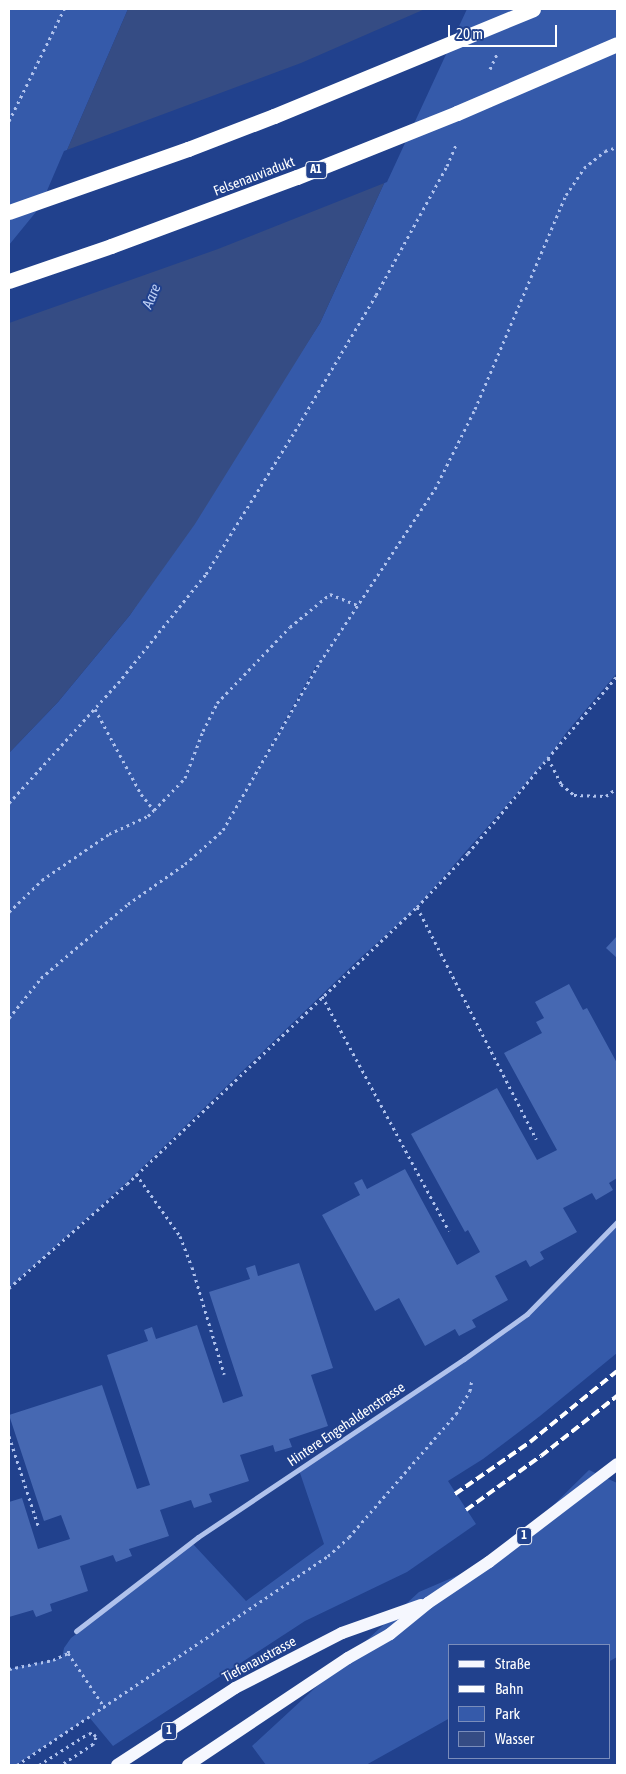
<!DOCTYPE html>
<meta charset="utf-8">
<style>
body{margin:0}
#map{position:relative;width:626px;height:1774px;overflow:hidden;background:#21418d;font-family:"Asap Condensed",sans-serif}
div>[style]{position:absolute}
.green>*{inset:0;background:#355aaa}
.water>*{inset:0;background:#354c84}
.pier>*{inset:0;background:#21418d}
.building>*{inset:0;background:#4668b2}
.path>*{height:3px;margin-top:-1.5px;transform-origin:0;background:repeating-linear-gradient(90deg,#b0c2ec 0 2.5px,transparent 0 6.5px)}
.street>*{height:5px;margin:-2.5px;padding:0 2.5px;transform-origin:2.5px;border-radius:2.5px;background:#b0c2ec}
.primary>*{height:12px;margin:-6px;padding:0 6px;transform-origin:6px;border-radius:6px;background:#f5f7fe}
.highway>*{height:15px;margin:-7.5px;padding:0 7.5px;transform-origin:7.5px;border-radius:7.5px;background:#fff}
.rail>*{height:4px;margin-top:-2px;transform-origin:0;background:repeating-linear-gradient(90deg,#fff 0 9px,transparent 0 13px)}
span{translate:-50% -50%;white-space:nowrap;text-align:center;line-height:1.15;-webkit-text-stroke:4px #21418d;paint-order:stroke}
.shield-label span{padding:1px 4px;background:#21418d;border:1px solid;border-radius:4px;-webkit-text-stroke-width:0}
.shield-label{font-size:12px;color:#fff;font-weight:700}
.street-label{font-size:14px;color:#fff}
.water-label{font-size:15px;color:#bbcdf3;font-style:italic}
.frame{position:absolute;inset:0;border:10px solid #fff;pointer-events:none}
.legend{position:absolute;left:448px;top:1644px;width:162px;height:115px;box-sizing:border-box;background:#21418d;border:1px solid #7a8dbb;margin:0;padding:6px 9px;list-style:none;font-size:15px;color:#fff}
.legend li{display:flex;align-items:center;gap:10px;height:25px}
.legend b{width:25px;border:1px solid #7a8dbb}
.scale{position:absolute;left:448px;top:25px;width:109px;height:22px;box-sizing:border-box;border:2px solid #fff;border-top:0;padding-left:6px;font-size:15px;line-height:18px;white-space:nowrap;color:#fff;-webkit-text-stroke:4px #21418d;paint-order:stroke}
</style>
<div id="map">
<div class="green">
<div style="clip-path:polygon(9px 9px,128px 9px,42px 208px,9px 248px)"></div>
<div style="clip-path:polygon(evenodd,464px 9px,617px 9px,617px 673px,566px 733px,548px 758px,417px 907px,358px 960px,126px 1183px,9px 1288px,9px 753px,58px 702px,130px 615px,320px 323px,464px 9px,316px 666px,317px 667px,245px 791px,316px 666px)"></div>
<div style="clip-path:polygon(617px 1224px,617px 1353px,540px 1416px,483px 1459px,448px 1481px,476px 1524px,407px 1572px,305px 1621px,113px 1746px,89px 1717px,16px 1765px,9px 1765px,9px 1669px,62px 1658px,64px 1648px,71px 1638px,193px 1544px,246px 1601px,324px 1544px,299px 1470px,527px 1315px)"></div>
<div style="clip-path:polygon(589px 1470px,617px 1483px,617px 1657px,610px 1661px,610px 1645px,450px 1645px,450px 1718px,366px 1765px,266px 1765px,252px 1746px,419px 1592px,489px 1562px,516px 1542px)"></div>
</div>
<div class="water">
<div style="clip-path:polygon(128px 9px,464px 9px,320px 323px,195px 524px,130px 615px,58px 702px,9px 753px,9px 248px,42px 208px)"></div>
</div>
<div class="pier">
<div style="clip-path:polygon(425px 9px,467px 9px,387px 182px,218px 249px,9px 323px,9px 245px,40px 207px,64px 151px,301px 63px)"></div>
</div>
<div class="building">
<div style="clip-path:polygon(617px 936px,617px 958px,606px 948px)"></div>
<div style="clip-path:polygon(569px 984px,583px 1010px,587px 1008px,617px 1063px,617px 1178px,609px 1183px,613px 1190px,596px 1200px,592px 1193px,563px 1208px,577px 1232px,540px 1252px,544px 1259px,530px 1267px,526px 1260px,495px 1276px,508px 1300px,472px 1320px,476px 1327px,459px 1336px,455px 1329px,425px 1346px,399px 1298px,375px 1311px,322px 1215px,360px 1195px,354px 1183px,362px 1179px,367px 1189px,405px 1169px,457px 1265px,480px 1252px,468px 1230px,465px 1232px,411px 1134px,497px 1088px,537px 1160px,557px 1150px,504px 1053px,542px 1033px,536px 1022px,544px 1018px,535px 1002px)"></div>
<div style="clip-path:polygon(299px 1263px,333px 1368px,311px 1375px,328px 1426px,289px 1439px,292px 1447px,275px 1452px,273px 1445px,240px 1455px,249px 1481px,209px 1494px,212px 1502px,194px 1508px,191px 1500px,160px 1510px,169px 1536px,129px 1549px,132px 1556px,116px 1562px,113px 1555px,80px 1566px,88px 1591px,50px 1604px,52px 1611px,36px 1617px,33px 1610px,9px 1617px,9px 1502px,22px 1498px,38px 1549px,70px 1539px,61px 1515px,44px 1521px,9px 1415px,102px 1385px,137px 1489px,150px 1485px,107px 1355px,148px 1341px,144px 1330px,152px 1327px,156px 1339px,197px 1325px,223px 1403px,243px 1396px,209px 1292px,250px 1279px,246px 1268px,255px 1265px,258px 1276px)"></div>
</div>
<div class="path">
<div style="left:490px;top:69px;width:17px;rotate:-65deg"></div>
<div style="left:9px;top:121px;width:125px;rotate:-63.8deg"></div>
<div style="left:95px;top:709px;width:97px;rotate:61.6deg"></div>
<div style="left:141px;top:794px;width:21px;rotate:51deg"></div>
<div style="left:548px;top:758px;width:29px;rotate:63deg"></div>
<div style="left:561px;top:784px;width:17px;rotate:40deg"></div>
<div style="left:574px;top:795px;width:32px;rotate:2deg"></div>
<div style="left:606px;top:796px;width:14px;rotate:-36deg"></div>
<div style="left:9px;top:803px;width:162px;rotate:-47.8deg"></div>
<div style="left:118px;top:683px;width:140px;rotate:-51.1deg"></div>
<div style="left:206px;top:574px;width:168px;rotate:-58.1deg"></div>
<div style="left:295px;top:431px;width:158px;rotate:-59.2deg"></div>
<div style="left:376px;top:295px;width:147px;rotate:-61.2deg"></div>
<div style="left:447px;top:166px;width:25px;rotate:-67deg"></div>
<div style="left:417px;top:907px;width:261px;rotate:62.8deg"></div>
<div style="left:9px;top:912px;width:46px;rotate:-44.1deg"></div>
<div style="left:42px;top:880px;width:81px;rotate:-34.5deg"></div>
<div style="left:109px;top:834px;width:43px;rotate:-24.8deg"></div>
<div style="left:148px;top:816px;width:8px;rotate:-45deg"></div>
<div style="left:154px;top:810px;width:45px;rotate:-45.9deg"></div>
<div style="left:185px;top:778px;width:50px;rotate:-69deg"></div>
<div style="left:203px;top:731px;width:31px;rotate:-63deg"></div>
<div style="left:217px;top:703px;width:105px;rotate:-46.2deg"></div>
<div style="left:290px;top:627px;width:52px;rotate:-39.5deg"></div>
<div style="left:330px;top:594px;width:29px;rotate:22deg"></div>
<div style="left:322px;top:996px;width:267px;rotate:61.6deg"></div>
<div style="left:9px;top:1018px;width:51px;rotate:-51.3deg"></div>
<div style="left:41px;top:978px;width:114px;rotate:-40.4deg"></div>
<div style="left:128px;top:904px;width:70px;rotate:-35.1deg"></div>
<div style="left:185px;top:864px;width:51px;rotate:-41.8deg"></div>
<div style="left:223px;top:830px;width:194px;rotate:-60deg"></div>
<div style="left:320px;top:662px;width:208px;rotate:-56.4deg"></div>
<div style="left:435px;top:489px;width:89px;rotate:-63.4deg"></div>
<div style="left:475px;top:409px;width:233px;rotate:-67deg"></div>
<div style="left:566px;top:195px;width:32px;rotate:-56deg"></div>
<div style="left:584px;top:168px;width:27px;rotate:-39deg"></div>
<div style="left:605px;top:151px;width:13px;rotate:-18deg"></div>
<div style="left:136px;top:1174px;width:76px;rotate:54.6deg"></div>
<div style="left:180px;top:1236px;width:33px;rotate:69deg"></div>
<div style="left:192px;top:1267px;width:112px;rotate:73.3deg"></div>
<div style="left:9px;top:1288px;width:157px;rotate:-41.4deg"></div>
<div style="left:127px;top:1184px;width:401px;rotate:-43.7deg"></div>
<div style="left:417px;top:907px;width:74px;rotate:-46.6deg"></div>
<div style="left:468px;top:853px;width:231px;rotate:-49.9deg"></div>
<div style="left:9px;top:1436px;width:94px;rotate:72deg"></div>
<div style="left:68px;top:1653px;width:66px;rotate:56.1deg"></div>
<div style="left:9px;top:1669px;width:45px;rotate:-11.6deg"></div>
<div style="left:53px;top:1660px;width:17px;rotate:-25deg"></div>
<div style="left:68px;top:1653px;width:3px;rotate:-72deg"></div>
<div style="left:17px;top:1765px;width:375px;rotate:-33.9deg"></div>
<div style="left:328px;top:1556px;width:28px;rotate:-42deg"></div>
<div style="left:349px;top:1537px;width:163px;rotate:-49deg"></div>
<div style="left:456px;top:1414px;width:27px;rotate:-59deg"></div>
<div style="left:470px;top:1391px;width:12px;rotate:-81deg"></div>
<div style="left:39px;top:1765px;width:59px;rotate:-32.6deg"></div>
<div style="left:89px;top:1733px;width:5px;rotate:11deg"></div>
<div style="left:94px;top:1734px;width:4px;rotate:56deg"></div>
<div style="left:96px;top:1737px;width:8px;rotate:113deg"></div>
<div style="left:93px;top:1744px;width:38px;rotate:147deg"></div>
</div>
<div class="street">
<div style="left:76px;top:1631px;width:154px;rotate:-37.6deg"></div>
<div style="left:198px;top:1537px;width:320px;rotate:-33.8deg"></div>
<div style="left:464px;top:1359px;width:77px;rotate:-35.5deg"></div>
<div style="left:527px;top:1314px;width:129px;rotate:-45.6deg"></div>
</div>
<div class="primary">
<div style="left:117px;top:1765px;width:141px;rotate:-33.1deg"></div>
<div style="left:235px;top:1688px;width:120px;rotate:-27.2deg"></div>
<div style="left:342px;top:1633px;width:84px;rotate:-19.5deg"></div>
<div style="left:188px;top:1765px;width:192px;rotate:-33.8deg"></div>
<div style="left:348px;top:1658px;width:48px;rotate:-29.7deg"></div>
<div style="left:390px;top:1634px;width:49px;rotate:-39.2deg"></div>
<div style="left:428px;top:1603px;width:73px;rotate:-33.9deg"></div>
<div style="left:489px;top:1562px;width:161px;rotate:-37.4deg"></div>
</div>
<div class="highway">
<div style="left:9px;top:212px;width:190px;rotate:-19.4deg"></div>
<div style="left:188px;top:149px;width:92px;rotate:-21deg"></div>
<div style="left:274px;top:116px;width:280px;rotate:-22.4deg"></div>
<div style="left:9px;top:281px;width:108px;rotate:-18.9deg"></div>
<div style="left:111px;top:246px;width:198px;rotate:-20.4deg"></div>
<div style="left:297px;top:177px;width:172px;rotate:-21.8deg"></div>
<div style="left:457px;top:113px;width:174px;rotate:-23.3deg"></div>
</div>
<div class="rail">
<div style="left:455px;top:1494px;width:91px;rotate:-34.7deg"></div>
<div style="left:530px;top:1442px;width:112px;rotate:-39.2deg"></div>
<div style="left:466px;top:1510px;width:92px;rotate:-35.8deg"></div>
<div style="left:541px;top:1456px;width:97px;rotate:-38.3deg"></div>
</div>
<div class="shield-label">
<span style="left:316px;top:170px">A1</span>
<span style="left:524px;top:1536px">1</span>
<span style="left:169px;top:1731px">1</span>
</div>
<div class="street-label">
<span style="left:254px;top:176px;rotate:-21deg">Felsenauviadukt</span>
<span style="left:346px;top:1424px;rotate:-34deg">Hintere Engehaldenstrasse</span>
<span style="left:259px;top:1659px;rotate:-28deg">Tiefenaustrasse</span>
</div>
<div class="water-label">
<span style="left:151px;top:296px;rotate:-67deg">Aare</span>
</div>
<div class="frame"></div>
<ul class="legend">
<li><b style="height:6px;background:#f5f7fe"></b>Straße</li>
<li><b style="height:6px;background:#fff"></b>Bahn</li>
<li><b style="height:14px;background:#355aaa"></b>Park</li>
<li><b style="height:14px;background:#354c84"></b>Wasser</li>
</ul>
<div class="scale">20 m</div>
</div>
